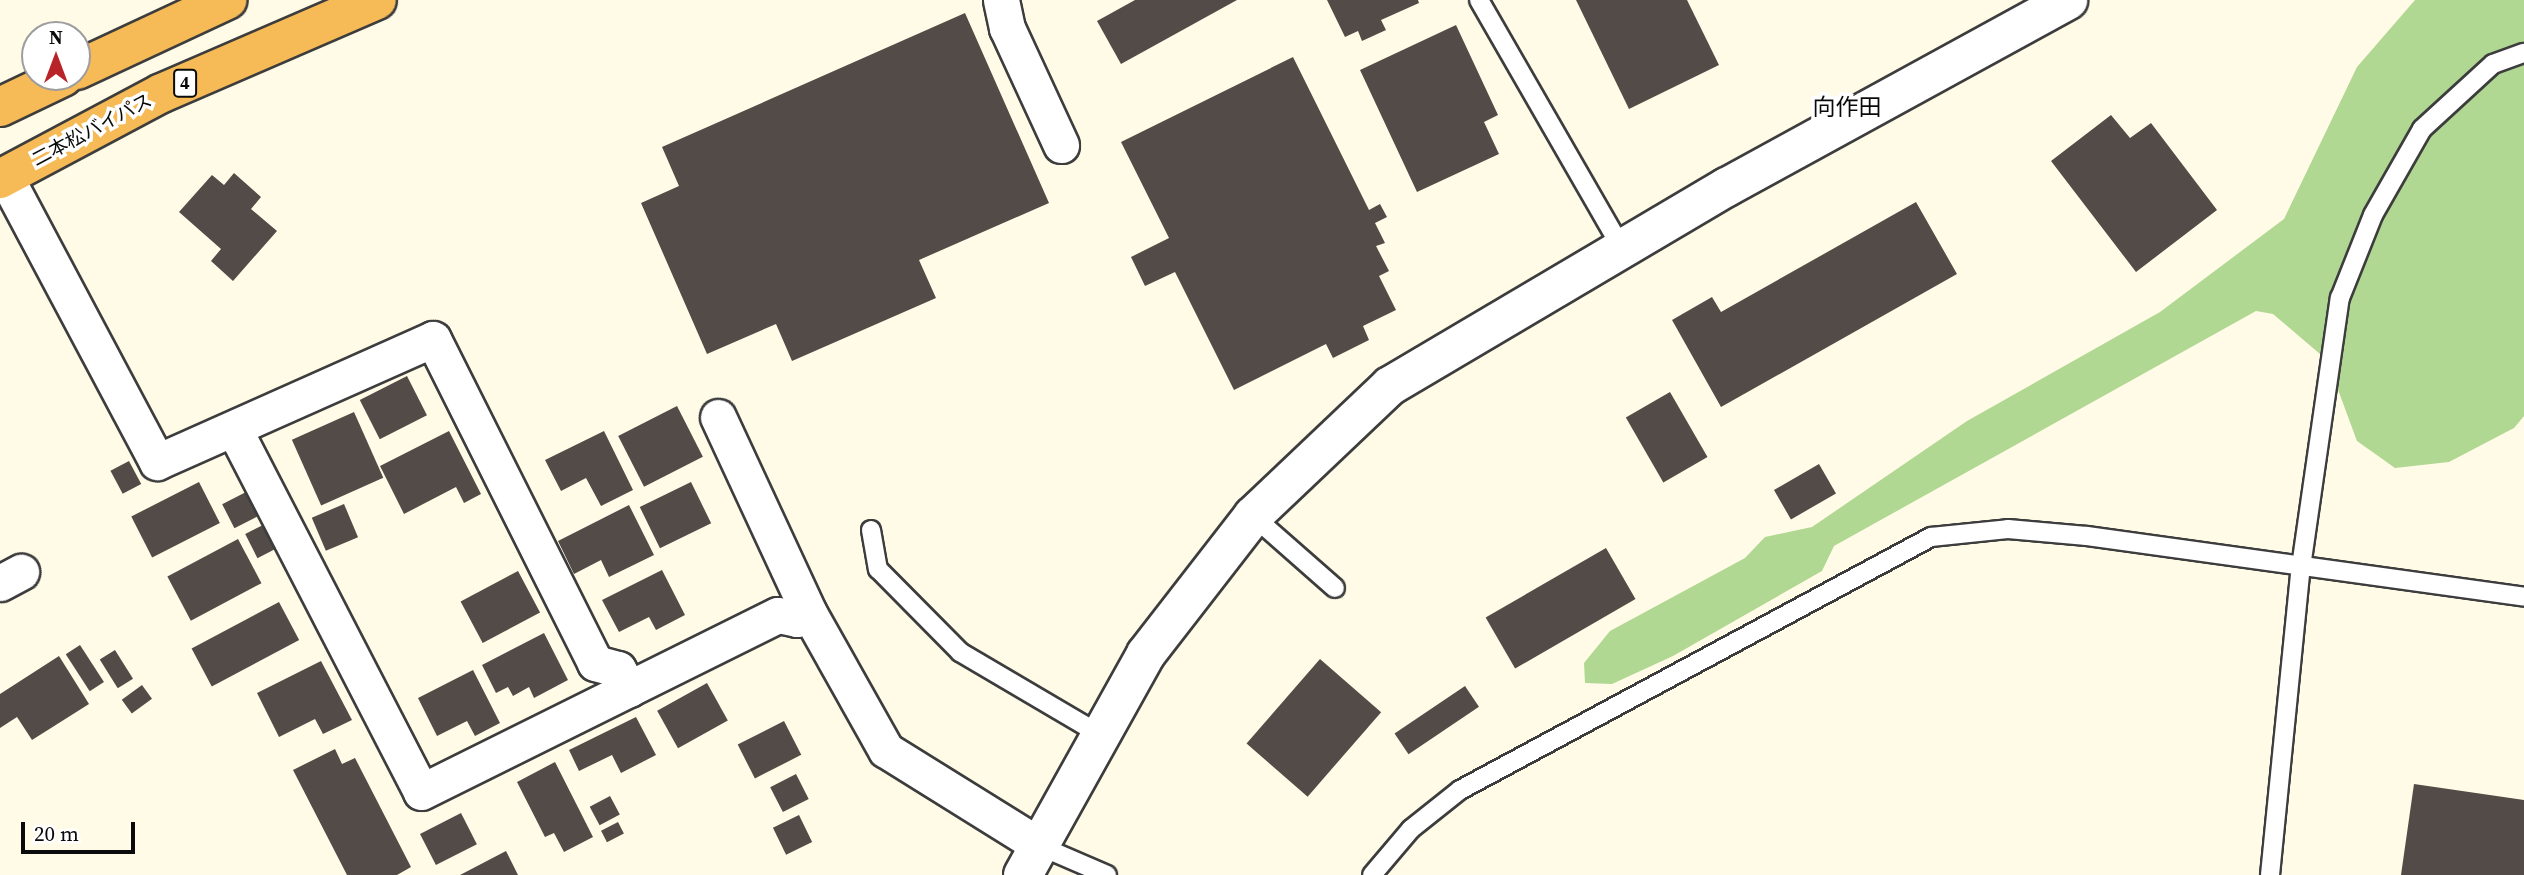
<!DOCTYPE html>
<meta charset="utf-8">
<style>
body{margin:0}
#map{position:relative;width:2524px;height:875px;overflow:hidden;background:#fffbe7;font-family:"Source Serif 4","Noto Sans JP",serif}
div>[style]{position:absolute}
.forest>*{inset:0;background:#b0d892}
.building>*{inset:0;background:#524b47;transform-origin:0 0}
.roads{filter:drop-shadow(2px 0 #3d3d3d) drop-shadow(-2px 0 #3d3d3d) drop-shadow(0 2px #3d3d3d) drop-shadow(0 -2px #3d3d3d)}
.service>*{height:18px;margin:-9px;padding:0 9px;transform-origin:9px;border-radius:9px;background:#fff}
.minor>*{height:35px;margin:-17.5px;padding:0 17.5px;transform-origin:17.5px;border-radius:17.5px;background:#fff}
.tertiary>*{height:38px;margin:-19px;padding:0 19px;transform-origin:19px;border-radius:19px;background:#fff}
.trunk>*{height:38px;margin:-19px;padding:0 19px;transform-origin:19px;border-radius:19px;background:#f6ba57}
span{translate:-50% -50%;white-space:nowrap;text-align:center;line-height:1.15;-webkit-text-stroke:7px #fff;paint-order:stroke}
.shield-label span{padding:2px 5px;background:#fff;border:2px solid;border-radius:5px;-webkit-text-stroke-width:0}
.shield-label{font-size:18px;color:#0a0a0a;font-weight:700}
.street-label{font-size:19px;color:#0a0a0a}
.quarter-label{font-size:23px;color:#0a0a0a}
.north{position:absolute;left:21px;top:21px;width:70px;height:70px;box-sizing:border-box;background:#fff;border:2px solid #9d9d9d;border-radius:50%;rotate:0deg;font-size:19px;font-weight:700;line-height:28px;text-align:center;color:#0a0a0a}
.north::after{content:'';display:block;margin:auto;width:24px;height:32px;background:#b82427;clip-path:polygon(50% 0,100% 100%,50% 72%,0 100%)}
.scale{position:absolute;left:21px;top:822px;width:114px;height:32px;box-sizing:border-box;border:4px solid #0a0a0a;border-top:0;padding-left:9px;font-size:21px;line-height:24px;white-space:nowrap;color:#0a0a0a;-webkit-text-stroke:5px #fff;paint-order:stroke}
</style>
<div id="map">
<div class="forest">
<div style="clip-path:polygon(2415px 0,2524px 0,2524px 416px,2514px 428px,2449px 462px,2395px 468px,2357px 441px,2327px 360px,2273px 314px,2256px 311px,1834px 546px,1822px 571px,1673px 656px,1612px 684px,1585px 683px,1584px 663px,1610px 631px,1745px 558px,1765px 537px,1812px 527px,1967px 421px,2160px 312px,2284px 219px,2357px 67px)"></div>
</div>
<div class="building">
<div style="clip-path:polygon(1135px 0,1237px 0,1121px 64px,1097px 21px)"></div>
<div style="clip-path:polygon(1327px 0,1418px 0,1419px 3px,1381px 20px,1386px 30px,1362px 41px,1358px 31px,1345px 37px)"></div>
<div style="clip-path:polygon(1576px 0,1687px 0,1719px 65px,1629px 109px)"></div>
<div style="clip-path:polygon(965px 13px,1049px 203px,919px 260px,936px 298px,792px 361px,776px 324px,707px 354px,641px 203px,679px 186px,662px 147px)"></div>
<div style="clip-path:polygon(1456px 25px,1498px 115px,1484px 122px,1499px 154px,1417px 192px,1360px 70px)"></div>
<div style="clip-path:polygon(1293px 57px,1369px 210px,1380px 204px,1387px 217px,1375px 223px,1385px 243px,1376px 246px,1389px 271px,1379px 276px,1396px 310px,1363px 326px,1369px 340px,1333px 358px,1326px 344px,1234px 390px,1175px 272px,1145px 286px,1131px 257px,1169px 238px,1121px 142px)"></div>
<div style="clip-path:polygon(2111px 115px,2130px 138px,2151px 123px,2217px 210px,2136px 272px,2051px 161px)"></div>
<div style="clip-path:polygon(234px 173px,261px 197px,251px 209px,277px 231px,233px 281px,211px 261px,221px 249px,179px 212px,212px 175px,224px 185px)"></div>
<div style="clip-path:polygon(1916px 202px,1957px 274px,1721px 407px,1672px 320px,1712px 297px,1721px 312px)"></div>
<div style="left:407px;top:376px;width:44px;height:53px;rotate:63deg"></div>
<div style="left:1670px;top:392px;width:75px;height:51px;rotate:60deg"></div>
<div style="left:677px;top:406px;width:57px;height:66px;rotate:63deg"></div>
<div style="left:354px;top:412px;width:72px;height:68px;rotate:66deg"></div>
<div style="clip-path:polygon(449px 431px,481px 494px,464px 503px,456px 487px,404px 514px,380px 466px)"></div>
<div style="clip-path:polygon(604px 431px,633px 490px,601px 506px,586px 478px,561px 491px,545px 460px)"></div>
<div style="left:129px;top:461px;width:26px;height:21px;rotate:62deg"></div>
<div style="left:1819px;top:464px;width:34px;height:52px;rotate:60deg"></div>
<div style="left:199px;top:482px;width:46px;height:76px;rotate:63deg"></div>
<div style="left:691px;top:482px;width:46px;height:57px;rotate:64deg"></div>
<div style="left:248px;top:491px;width:27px;height:29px;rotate:63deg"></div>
<div style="left:344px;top:504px;width:36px;height:35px;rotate:67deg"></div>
<div style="clip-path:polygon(629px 505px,654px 555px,609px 577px,601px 560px,574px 574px,558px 541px)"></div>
<div style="left:263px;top:525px;width:27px;height:20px;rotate:63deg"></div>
<div style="left:238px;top:539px;width:50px;height:80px;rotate:62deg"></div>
<div style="left:1606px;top:548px;width:59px;height:139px;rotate:60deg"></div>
<div style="clip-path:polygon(662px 570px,685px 615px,656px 630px,649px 617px,619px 632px,602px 600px)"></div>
<div style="left:518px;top:571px;width:47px;height:65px;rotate:62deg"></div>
<div style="left:279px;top:602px;width:43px;height:99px;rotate:62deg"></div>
<div style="clip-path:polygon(544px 633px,568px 680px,534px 698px,529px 687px,513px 696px,508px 687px,496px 693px,482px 665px)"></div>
<div style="left:80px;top:645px;width:44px;height:17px;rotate:57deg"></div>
<div style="left:115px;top:650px;width:34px;height:18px;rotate:58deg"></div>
<div style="clip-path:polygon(59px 656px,89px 704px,32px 740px,17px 717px,0 728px,0 694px)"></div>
<div style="left:1320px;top:659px;width:81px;height:112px;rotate:41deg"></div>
<div style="clip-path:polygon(321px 661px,352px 720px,323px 734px,315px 719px,279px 737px,257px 693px)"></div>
<div style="clip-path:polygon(473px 670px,500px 723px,475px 736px,467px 721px,437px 736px,418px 698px)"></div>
<div style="left:707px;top:683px;width:43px;height:57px;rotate:61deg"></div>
<div style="left:142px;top:685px;width:17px;height:25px;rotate:54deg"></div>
<div style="left:1465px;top:686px;width:25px;height:85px;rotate:56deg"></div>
<div style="clip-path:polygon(636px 717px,656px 755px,621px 773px,612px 755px,579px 771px,569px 750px)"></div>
<div style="left:784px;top:721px;width:38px;height:52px;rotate:63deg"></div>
<div style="clip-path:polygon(335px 749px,342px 764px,355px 758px,411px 867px,397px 875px,347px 875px,293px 770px)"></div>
<div style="clip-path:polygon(555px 762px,593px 837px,564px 852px,554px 833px,545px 837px,517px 782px)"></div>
<div style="left:796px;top:774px;width:28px;height:29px;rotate:63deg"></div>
<div style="clip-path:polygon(2414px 784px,2524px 800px,2524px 875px,2401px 875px)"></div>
<div style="left:610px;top:796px;width:21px;height:23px;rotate:62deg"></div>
<div style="left:461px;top:813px;width:35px;height:46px;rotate:63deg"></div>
<div style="left:799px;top:815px;width:30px;height:29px;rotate:64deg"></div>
<div style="left:618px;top:822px;width:13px;height:19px;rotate:63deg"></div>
<div style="clip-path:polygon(506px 851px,518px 875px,460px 875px)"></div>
</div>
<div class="roads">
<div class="service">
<div style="left:1479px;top:0;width:287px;rotate:60.1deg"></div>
<div style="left:1253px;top:516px;width:109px;rotate:41.3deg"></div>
<div style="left:871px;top:530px;width:40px;rotate:80deg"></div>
<div style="left:878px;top:569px;width:117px;rotate:45.3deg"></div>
<div style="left:960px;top:652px;width:164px;rotate:30.5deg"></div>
<div style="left:1040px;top:846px;width:73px;rotate:23.4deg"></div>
<div style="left:1372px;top:875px;width:60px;rotate:-49.7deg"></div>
<div style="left:1411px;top:829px;width:63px;rotate:-38.5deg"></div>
<div style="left:1460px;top:790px;width:535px;rotate:-28.24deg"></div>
<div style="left:1931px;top:537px;width:77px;rotate:-5.9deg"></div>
<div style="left:2008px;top:529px;width:79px;rotate:5.1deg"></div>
<div style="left:2087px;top:536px;width:441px;rotate:7.9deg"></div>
<div style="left:2270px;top:875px;width:310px;rotate:-84.3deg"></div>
<div style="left:2301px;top:567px;width:272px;rotate:-81.8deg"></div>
<div style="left:2340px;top:298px;width:89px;rotate:-68.3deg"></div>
<div style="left:2373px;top:215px;width:99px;rotate:-60.3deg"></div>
<div style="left:2422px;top:129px;width:96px;rotate:-42.5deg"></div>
<div style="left:2493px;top:64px;width:33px;rotate:-20deg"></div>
</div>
<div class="minor">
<div style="left:1001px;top:0;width:29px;rotate:78deg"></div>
<div style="left:1007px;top:28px;width:129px;rotate:65.2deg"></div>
<div style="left:5px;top:176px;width:324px;rotate:62deg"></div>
<div style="left:157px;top:462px;width:302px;rotate:-24deg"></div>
<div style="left:433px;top:339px;width:362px;rotate:63.4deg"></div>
<div style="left:595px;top:663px;width:24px;rotate:15deg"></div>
<div style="left:618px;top:669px;width:23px;rotate:61deg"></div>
<div style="left:718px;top:417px;width:216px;rotate:65.1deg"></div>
<div style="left:809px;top:613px;width:157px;rotate:60.7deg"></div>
<div style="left:886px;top:750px;width:181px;rotate:31.9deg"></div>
<div style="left:234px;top:429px;width:408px;rotate:62.7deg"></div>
<div style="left:421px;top:792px;width:398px;rotate:-26.4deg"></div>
<div style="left:778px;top:615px;width:19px;rotate:12deg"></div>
<div style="left:797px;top:619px;width:13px;rotate:-27deg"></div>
<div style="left:0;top:583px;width:24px;rotate:-28deg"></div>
</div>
<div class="tertiary">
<div style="left:1023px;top:875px;width:253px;rotate:-60.9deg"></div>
<div style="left:1146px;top:654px;width:175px;rotate:-52.2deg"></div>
<div style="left:1253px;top:516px;width:189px;rotate:-43.5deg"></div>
<div style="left:1390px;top:386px;width:391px;rotate:-30.6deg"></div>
<div style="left:1727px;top:187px;width:389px;rotate:-28.7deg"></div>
</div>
<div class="trunk">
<div style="left:77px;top:70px;width:166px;rotate:-25deg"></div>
<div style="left:0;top:107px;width:70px;rotate:-25.5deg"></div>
<div style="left:0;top:179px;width:183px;rotate:-28deg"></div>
<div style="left:162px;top:93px;width:234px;rotate:-23.4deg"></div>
</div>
</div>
<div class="shield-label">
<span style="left:185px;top:83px">4</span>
</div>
<div class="street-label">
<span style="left:92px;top:130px;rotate:-28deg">二本松バイパス</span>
</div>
<div class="quarter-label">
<span style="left:1847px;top:107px">向作田</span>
</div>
<div class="north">N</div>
<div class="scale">20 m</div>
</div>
